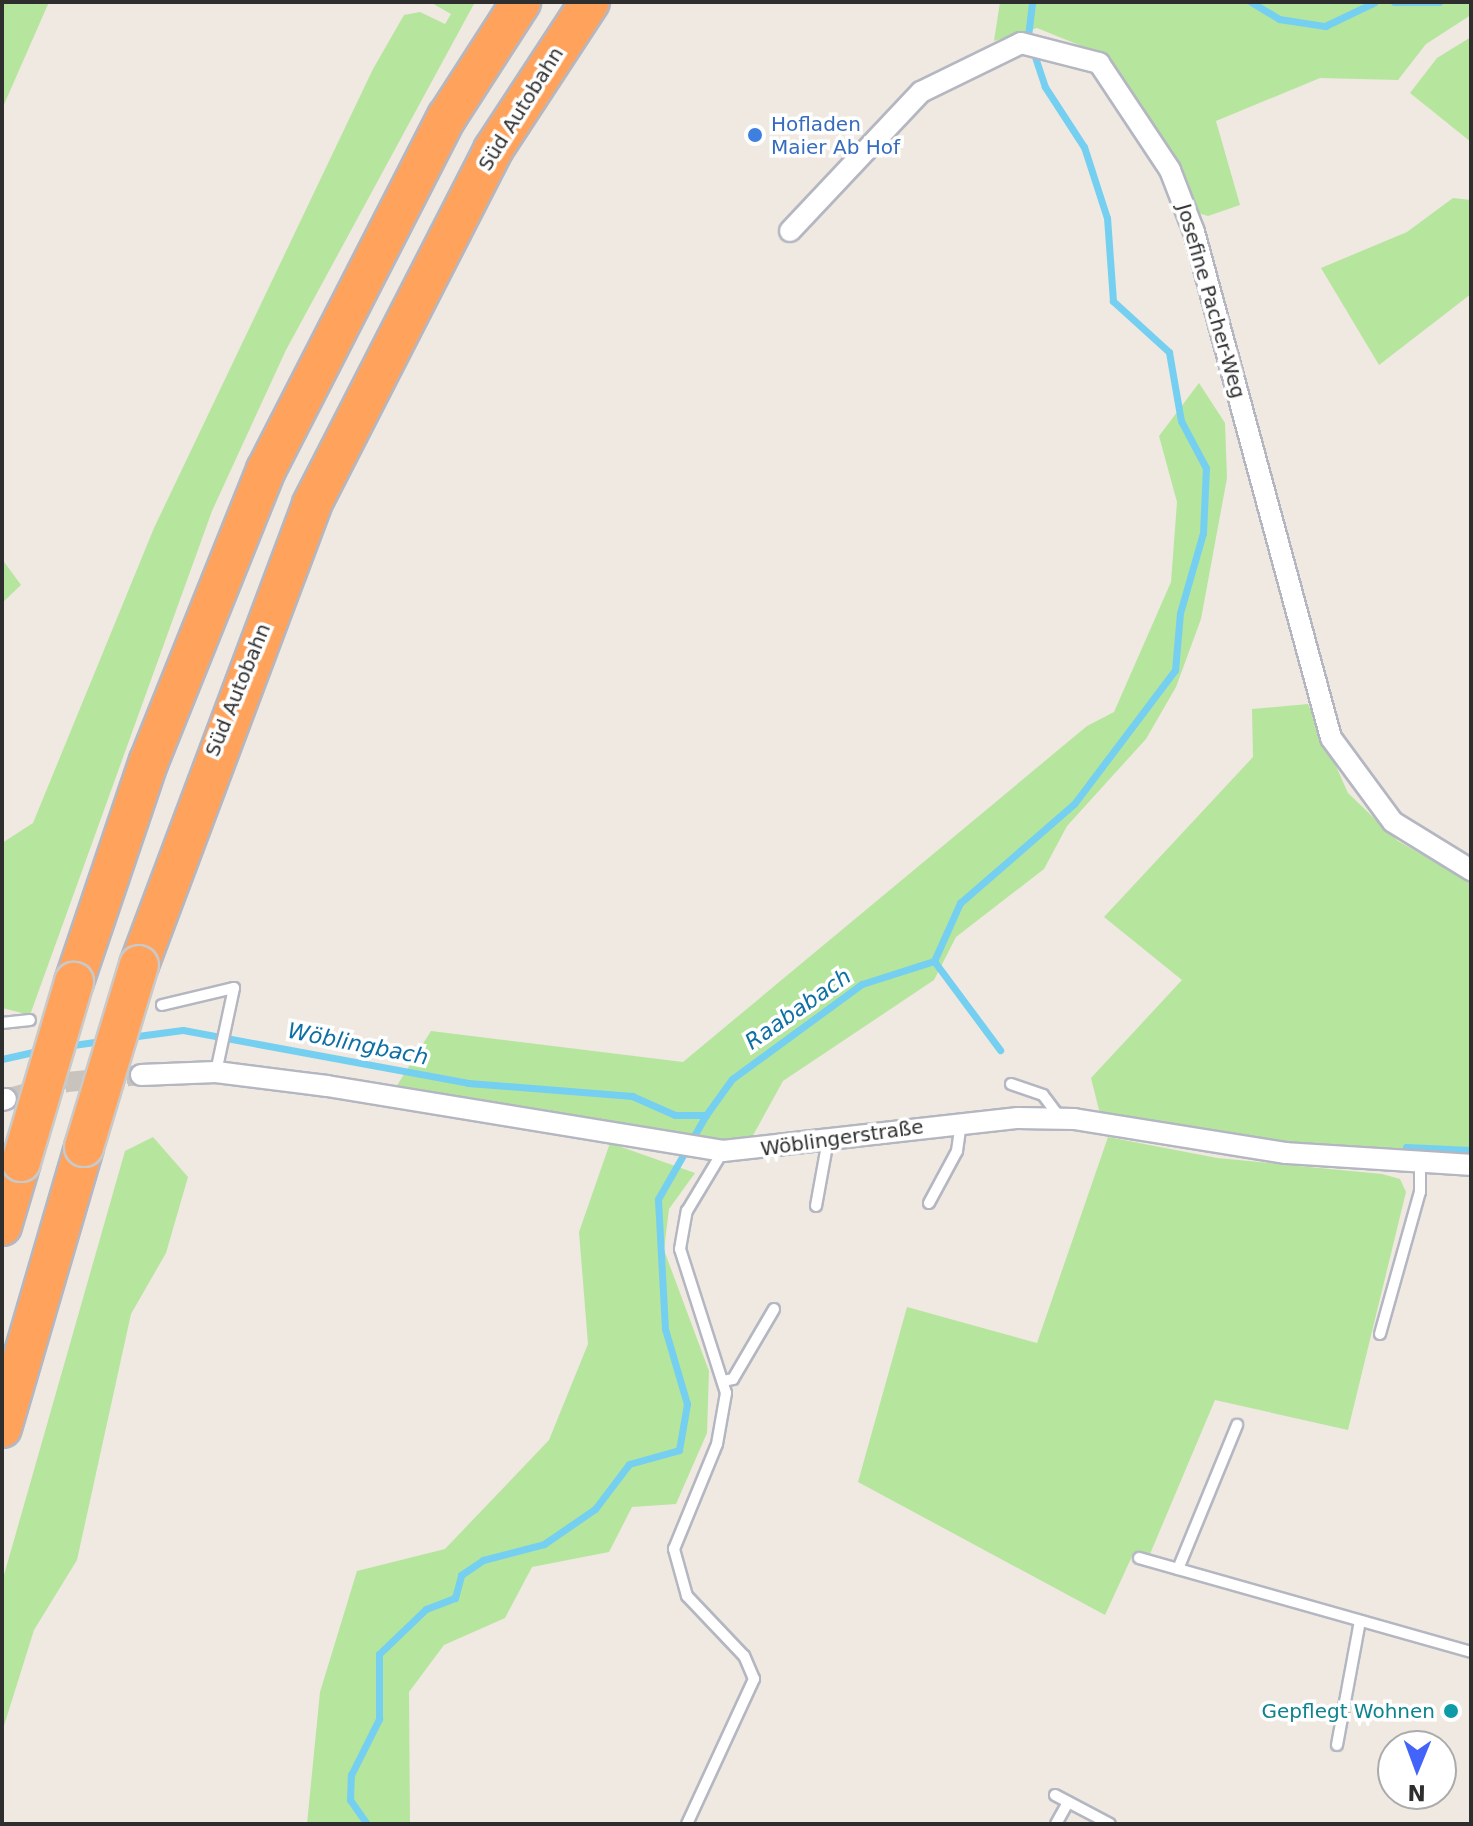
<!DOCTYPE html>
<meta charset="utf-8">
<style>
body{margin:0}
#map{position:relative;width:1473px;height:1826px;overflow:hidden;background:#efe9e1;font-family:"DejaVu Sans",sans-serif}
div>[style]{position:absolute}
.green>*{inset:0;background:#b6e59e}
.stream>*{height:7px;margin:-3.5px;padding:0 3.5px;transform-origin:3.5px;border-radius:3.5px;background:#75cff0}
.minor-tunnel>*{height:20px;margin-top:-10px;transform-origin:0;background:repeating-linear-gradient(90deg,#c8c4bd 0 20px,transparent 0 30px)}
.roads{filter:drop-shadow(2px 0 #b4b7c1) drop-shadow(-2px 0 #b4b7c1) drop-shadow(0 2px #b4b7c1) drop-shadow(0 -2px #b4b7c1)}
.service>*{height:10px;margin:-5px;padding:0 5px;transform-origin:5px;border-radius:5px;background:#fff}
.minor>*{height:20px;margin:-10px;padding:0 10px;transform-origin:10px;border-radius:10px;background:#fff}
.motorway>*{height:38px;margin:-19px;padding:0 19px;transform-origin:19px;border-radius:19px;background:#ffa35c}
.bridges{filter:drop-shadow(2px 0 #c9c9c9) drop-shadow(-2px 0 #c9c9c9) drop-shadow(0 2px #c9c9c9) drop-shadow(0 -2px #c9c9c9)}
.motorway-bridge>*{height:38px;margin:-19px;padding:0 19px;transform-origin:19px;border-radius:19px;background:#ffa35c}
.dots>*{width:22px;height:22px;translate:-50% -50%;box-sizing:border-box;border:4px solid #fff;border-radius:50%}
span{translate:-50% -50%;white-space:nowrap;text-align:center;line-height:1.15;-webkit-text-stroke:7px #fff;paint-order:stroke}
.street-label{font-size:20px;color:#2e2e2e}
.shop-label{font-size:20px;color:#366cbe}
.left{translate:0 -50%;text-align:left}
.culture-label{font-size:20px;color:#0d838f}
.right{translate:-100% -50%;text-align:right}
.water-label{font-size:22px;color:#0d6fa3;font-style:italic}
.frame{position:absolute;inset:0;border:4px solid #2e2e2e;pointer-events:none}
.north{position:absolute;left:1377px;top:1730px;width:80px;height:80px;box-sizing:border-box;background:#fff;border:2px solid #ababab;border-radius:50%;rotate:181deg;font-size:22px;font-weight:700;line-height:32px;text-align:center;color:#2e2e2e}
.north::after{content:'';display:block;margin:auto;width:28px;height:36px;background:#4264fb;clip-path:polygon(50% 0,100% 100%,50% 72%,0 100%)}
</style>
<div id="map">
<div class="green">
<div style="clip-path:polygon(2px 2px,49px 2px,2px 109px)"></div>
<div style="clip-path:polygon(430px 2px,475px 2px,286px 350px,212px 511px,30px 1015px,2px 1008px,2px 843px,33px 823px,154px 528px,373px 69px,404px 15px,420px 12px,445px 24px,451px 14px)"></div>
<div style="clip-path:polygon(1000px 2px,1471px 2px,1471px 15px,1426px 44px,1398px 80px,1320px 78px,1216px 121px,1240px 205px,1208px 216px,1195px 212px,1162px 140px,1118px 73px,1079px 45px,1037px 28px,994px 41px)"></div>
<div style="clip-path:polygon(1471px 37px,1471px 142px,1410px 93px,1437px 58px)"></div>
<div style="clip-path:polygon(1453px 198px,1471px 200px,1471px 294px,1379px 365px,1321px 268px,1407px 232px)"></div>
<div style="clip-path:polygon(1199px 383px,1225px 423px,1227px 478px,1201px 619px,1176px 687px,1146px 739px,1067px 826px,1044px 869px,956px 937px,934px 980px,783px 1081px,751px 1139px,718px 1142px,396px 1087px,431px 1031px,683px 1062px,1087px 726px,1114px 712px,1171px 582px,1177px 502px,1159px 436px)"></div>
<div style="clip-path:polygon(2px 559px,21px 585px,2px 603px)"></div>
<div style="clip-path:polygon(1308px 704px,1348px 793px,1398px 841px,1471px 882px,1471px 1153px,1257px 1142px,1100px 1114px,1091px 1078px,1182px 980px,1104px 917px,1253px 757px,1252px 709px)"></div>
<div style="clip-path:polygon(153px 1137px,188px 1177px,166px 1253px,131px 1314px,77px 1560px,34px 1630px,2px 1732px,2px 1582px,125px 1151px)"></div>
<div style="clip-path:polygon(1108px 1137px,1217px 1158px,1382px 1174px,1400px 1179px,1406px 1192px,1348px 1430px,1215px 1400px,1150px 1554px,1134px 1552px,1105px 1615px,858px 1482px,907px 1307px,1037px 1343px)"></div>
<div style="clip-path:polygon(610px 1143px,695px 1173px,669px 1209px,664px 1250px,709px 1371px,707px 1433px,676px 1504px,632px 1507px,609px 1552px,532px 1567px,505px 1618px,444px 1645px,409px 1692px,410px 1824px,307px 1824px,320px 1692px,357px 1571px,445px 1549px,549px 1440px,588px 1344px,579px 1232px)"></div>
</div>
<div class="stream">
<div style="left:1251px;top:2px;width:33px;rotate:31deg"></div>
<div style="left:1279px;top:19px;width:47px;rotate:8.7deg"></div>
<div style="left:1325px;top:26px;width:55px;rotate:-25.6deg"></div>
<div style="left:1394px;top:2px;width:45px"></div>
<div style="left:934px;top:961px;width:111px;rotate:53.4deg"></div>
<div style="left:130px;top:1037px;width:53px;rotate:-7.5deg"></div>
<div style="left:183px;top:1030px;width:290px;rotate:10.5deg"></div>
<div style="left:468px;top:1083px;width:165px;rotate:4.5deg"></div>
<div style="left:632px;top:1096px;width:47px;rotate:23.8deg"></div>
<div style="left:675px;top:1115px;width:31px"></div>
<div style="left:66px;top:1046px;width:36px;rotate:-8deg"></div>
<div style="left:2px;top:1059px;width:41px;rotate:-12.7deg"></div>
<div style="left:1406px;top:1147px;width:65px;rotate:2.6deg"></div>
<div style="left:367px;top:1824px;width:29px;rotate:-125deg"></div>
<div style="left:350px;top:1800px;width:25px;rotate:-88deg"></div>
<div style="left:351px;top:1775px;width:63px;rotate:-63.4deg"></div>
<div style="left:379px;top:1719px;width:65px;rotate:-90deg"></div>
<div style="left:379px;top:1654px;width:65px;rotate:-43.8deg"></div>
<div style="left:426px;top:1609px;width:31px;rotate:-21deg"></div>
<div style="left:455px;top:1598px;width:24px;rotate:-75deg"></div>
<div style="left:461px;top:1575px;width:27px;rotate:-34deg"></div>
<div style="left:483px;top:1560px;width:63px;rotate:-14.7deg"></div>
<div style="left:544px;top:1544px;width:62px;rotate:-34.5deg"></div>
<div style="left:595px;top:1509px;width:56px;rotate:-52.9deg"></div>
<div style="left:629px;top:1464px;width:52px;rotate:-15.6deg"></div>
<div style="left:679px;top:1450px;width:47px;rotate:-80.1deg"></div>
<div style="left:687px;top:1404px;width:78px;rotate:-106.3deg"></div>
<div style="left:665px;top:1329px;width:130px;rotate:-93.1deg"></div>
<div style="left:658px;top:1199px;width:97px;rotate:-60.3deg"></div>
<div style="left:706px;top:1115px;width:44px;rotate:-54.2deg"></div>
<div style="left:732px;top:1079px;width:161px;rotate:-36.2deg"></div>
<div style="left:862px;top:984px;width:76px;rotate:-17.7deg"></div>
<div style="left:934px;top:961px;width:64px;rotate:-65.9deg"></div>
<div style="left:960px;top:903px;width:151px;rotate:-41deg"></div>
<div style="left:1074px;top:804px;width:168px;rotate:-53deg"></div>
<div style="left:1175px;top:670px;width:57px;rotate:-85deg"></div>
<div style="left:1180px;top:613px;width:83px;rotate:-74deg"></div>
<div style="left:1203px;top:533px;width:65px;rotate:-87.4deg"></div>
<div style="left:1206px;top:468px;width:53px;rotate:-118deg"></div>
<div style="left:1181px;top:421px;width:70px;rotate:-99.9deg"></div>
<div style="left:1169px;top:352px;width:76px;rotate:-137.7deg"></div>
<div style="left:1113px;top:301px;width:83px;rotate:-94.1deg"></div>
<div style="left:1107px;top:218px;width:75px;rotate:-107.9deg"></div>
<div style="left:1084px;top:147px;width:72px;rotate:-123deg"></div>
<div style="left:1045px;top:87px;width:54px;rotate:-108.4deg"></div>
<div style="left:1028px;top:36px;width:34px;rotate:-83deg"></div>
</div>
<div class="minor-tunnel">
<div style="left:6px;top:1099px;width:63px;rotate:-15.6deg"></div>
<div style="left:67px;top:1082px;width:74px;rotate:-5.4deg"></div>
</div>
<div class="roads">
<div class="service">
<div style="left:162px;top:1005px;width:74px;rotate:-13.3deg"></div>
<div style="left:234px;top:988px;width:86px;rotate:102.1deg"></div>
<div style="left:2px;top:1023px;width:28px;rotate:-6deg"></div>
<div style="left:1011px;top:1084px;width:34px;rotate:19deg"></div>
<div style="left:1043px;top:1095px;width:30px;rotate:53deg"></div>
<div style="left:929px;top:1203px;width:59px;rotate:-61.7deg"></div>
<div style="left:957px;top:1151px;width:27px;rotate:-82deg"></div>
<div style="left:816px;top:1206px;width:67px;rotate:-79.7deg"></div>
<div style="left:1380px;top:1334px;width:148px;rotate:-74.3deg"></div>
<div style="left:1420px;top:1192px;width:29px;rotate:-90deg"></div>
<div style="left:723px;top:1381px;width:10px;rotate:-11deg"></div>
<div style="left:733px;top:1379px;width:81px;rotate:-59.6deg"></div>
<div style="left:1139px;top:1558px;width:345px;rotate:15.8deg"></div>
<div style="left:1178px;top:1569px;width:156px;rotate:-67.7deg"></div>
<div style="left:1337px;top:1745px;width:126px;rotate:-79.5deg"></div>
<div style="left:1055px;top:1795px;width:62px;rotate:27.8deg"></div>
<div style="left:687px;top:1824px;width:160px;rotate:-65.2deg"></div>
<div style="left:754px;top:1679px;width:25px;rotate:-113deg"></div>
<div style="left:744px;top:1656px;width:83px;rotate:-133.5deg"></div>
<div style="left:687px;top:1596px;width:49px;rotate:-105.5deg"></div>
<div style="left:674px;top:1549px;width:113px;rotate:-67.7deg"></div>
<div style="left:717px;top:1444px;width:52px;rotate:-80deg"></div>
<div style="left:726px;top:1393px;width:151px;rotate:-107.7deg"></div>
<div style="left:680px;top:1249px;width:39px;rotate:-80deg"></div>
<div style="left:687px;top:1211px;width:70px;rotate:-59deg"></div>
<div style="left:1056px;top:1824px;width:25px;rotate:-61deg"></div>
</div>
<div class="minor">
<div style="left:790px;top:231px;width:191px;rotate:-46.7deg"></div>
<div style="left:921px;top:92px;width:111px;rotate:-26.1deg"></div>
<div style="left:1021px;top:43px;width:81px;rotate:14.4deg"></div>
<div style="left:1099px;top:63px;width:128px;rotate:56.4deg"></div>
<div style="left:1170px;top:170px;width:66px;rotate:68.8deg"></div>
<div style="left:1194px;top:232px;width:524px;rotate:74.85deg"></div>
<div style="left:1331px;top:738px;width:104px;rotate:53.6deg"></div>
<div style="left:1393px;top:822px;width:92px;rotate:31.6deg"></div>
<div style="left:141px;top:1075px;width:75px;rotate:-2.3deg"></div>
<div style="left:216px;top:1072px;width:112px;rotate:7.2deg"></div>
<div style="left:327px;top:1086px;width:401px;rotate:9.3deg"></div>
<div style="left:723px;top:1151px;width:297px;rotate:-6.4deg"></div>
<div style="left:1018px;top:1118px;width:56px;rotate:1deg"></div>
<div style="left:1074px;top:1119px;width:215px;rotate:9.1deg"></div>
<div style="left:1286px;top:1153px;width:185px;rotate:3.7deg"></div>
<div style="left:2px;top:1100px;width:4px;rotate:-14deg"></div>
</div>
<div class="motorway">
<div style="left:139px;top:965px;width:492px;rotate:-69.4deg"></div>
<div style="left:312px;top:504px;width:398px;rotate:-62.9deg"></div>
<div style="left:493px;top:150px;width:177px;rotate:-56.8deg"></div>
<div style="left:74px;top:982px;width:233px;rotate:-71.3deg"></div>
<div style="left:149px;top:761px;width:314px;rotate:-68.1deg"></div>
<div style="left:266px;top:470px;width:397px;rotate:-62.9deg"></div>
<div style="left:447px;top:117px;width:137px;rotate:-57.2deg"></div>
<div style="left:2px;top:1226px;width:67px;rotate:-73.5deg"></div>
<div style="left:2px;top:1428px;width:293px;rotate:-73.7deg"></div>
</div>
</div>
<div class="bridges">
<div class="motorway-bridge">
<div style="left:84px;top:1147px;width:190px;rotate:-73.2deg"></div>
<div style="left:21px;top:1162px;width:188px;rotate:-73.6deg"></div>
</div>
</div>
<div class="dots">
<div style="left:755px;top:135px;background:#3f7fe0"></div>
<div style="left:1451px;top:1711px;background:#0f9aa8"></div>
</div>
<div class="street-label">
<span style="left:521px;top:109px;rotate:-58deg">Süd Autobahn</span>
<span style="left:1211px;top:301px;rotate:74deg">Josefine Pacher-Weg</span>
<span style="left:238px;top:690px;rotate:-68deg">Süd Autobahn</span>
<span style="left:842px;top:1138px;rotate:-8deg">Wöblingerstraße</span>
</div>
<div class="shop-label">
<span class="left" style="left:771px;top:136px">Hofladen<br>Maier Ab Hof</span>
</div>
<div class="culture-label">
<span class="right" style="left:1435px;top:1711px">Gepflegt Wohnen</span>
</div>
<div class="water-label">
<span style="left:798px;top:1009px;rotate:-35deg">Raababach</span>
<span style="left:358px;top:1044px;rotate:11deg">Wöblingbach</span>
</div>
<div class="frame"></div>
<div class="north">N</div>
</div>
